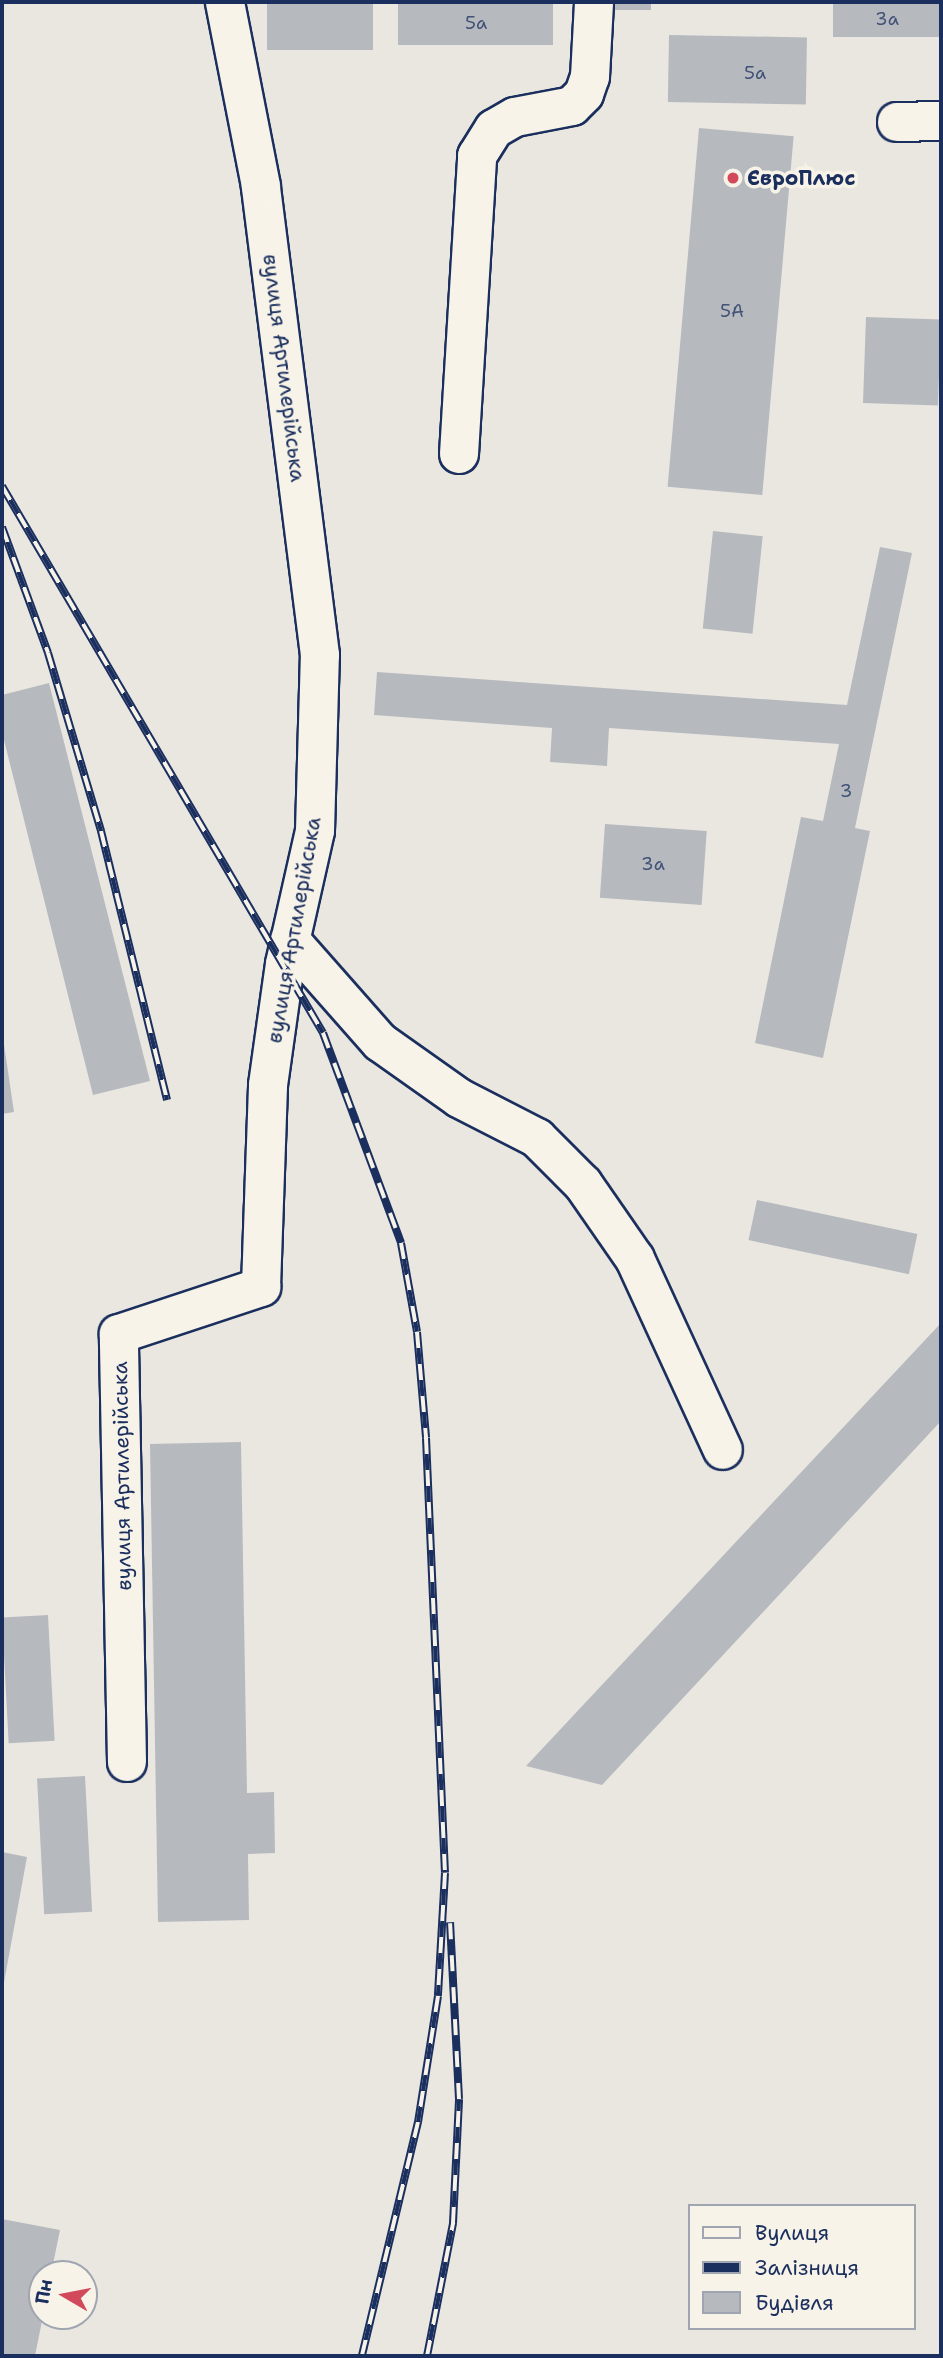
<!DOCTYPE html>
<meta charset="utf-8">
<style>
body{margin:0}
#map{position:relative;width:943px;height:2358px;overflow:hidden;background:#eae7e0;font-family:"Shantell Sans",sans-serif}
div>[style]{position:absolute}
.building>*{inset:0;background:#b6babf;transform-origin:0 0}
.roads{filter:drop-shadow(2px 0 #1b2f5e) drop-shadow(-2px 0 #1b2f5e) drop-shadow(0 2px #1b2f5e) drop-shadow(0 -2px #1b2f5e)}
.minor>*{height:38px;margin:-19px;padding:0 19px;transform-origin:19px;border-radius:19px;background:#f7f3e8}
.rail>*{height:8px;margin-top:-4px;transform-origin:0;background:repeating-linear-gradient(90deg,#f7f3e8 0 16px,#1b2f5e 0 32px);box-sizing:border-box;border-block:2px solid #1b2f5e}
.dots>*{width:19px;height:19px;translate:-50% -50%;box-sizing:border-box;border:4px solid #f7f3e8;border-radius:50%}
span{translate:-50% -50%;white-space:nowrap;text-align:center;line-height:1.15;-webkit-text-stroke:7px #f7f3e8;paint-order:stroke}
.number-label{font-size:18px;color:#425276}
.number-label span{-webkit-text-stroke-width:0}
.poi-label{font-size:21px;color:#1b2f5e;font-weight:700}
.left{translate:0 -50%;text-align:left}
.street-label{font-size:21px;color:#1b2f5e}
.frame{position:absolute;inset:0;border:4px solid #1b2f5e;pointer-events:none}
.legend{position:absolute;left:688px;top:2204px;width:228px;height:126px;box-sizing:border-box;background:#f7f3e8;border:2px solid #9fa5b1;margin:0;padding:9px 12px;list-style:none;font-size:21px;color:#1b2f5e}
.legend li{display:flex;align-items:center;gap:14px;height:35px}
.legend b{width:35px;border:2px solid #9fa5b1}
.north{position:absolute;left:28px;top:2260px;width:70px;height:70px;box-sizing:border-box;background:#f7f3e8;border:2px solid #9fa5b1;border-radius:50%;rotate:280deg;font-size:19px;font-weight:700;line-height:28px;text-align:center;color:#1b2f5e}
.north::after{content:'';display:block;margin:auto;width:24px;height:32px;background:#d1495b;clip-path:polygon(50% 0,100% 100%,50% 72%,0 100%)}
</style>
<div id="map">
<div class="building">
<div style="left:267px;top:2px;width:106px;height:48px"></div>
<div style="left:398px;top:2px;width:155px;height:43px"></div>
<div style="left:601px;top:2px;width:50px;height:8px"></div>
<div style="left:833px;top:2px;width:107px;height:35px"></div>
<div style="left:669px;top:35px;width:138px;height:67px;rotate:1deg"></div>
<div style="left:699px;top:128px;width:95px;height:360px;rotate:5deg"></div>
<div style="left:866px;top:317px;width:75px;height:86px;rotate:2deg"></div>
<div style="left:713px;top:531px;width:50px;height:98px;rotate:6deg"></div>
<div style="clip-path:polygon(880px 547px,912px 553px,855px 828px,870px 831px,823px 1058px,755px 1043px,801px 817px,823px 821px,839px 744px,609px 728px,607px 766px,550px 762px,552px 728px,374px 715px,377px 672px,847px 705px)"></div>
<div style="clip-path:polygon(49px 683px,150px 1081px,93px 1095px,2px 732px,2px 695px)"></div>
<div style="left:605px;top:824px;width:102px;height:74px;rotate:4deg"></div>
<div style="clip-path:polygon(2px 1031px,14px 1112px,2px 1114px)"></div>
<div style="left:757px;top:1200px;width:164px;height:41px;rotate:12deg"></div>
<div style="clip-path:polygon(941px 1323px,941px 1421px,602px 1785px,526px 1766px)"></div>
<div style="clip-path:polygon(241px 1442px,247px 1793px,274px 1792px,275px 1853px,248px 1854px,249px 1920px,158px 1922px,150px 1444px)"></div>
<div style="left:48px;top:1615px;width:126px;height:46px;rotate:87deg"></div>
<div style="left:85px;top:1776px;width:136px;height:48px;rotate:87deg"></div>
<div style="clip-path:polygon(2px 1852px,27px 1857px,3px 1988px,2px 1988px)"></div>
<div style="clip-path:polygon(2px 2219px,60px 2230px,51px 2274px,42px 2274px,43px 2316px,35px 2356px,2px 2356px)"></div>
</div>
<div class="roads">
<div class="minor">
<div style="left:897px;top:122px;width:44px;rotate:-1.3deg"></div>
<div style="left:459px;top:454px;width:299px;rotate:-86.5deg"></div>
<div style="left:477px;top:156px;width:32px;rotate:-58deg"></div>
<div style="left:494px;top:129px;width:24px;rotate:-30deg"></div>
<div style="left:515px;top:117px;width:58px;rotate:-10.9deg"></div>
<div style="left:572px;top:106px;width:17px;rotate:-45deg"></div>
<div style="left:584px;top:94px;width:18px;rotate:-71deg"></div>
<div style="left:590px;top:77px;width:75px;rotate:-86.9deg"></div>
<div style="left:290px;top:940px;width:136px;rotate:48.6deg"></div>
<div style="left:380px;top:1042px;width:97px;rotate:35.3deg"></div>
<div style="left:459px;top:1098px;width:88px;rotate:27.1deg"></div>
<div style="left:537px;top:1138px;width:65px;rotate:45deg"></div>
<div style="left:583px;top:1184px;width:91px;rotate:55.3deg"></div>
<div style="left:635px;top:1259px;width:210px;rotate:65.3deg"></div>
<div style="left:127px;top:1762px;width:428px;rotate:-91.1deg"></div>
<div style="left:119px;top:1334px;width:150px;rotate:-18.3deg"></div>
<div style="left:261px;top:1287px;width:202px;rotate:-88deg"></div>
<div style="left:268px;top:1085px;width:122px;rotate:-82deg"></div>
<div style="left:285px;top:964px;width:136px;rotate:-77.3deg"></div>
<div style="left:315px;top:831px;width:176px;rotate:-88.4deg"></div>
<div style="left:320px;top:655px;width:473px;rotate:-97.2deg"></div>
<div style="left:261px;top:186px;width:187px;rotate:-101.1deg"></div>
</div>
</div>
<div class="rail">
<div style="left:2px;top:486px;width:634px;rotate:59.59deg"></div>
<div style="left:323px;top:1033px;width:224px;rotate:69.6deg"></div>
<div style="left:401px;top:1243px;width:90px;rotate:79.8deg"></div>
<div style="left:417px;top:1332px;width:106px;rotate:85.1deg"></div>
<div style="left:426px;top:1438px;width:435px;rotate:87.5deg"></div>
<div style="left:445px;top:1873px;width:123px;rotate:93.3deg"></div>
<div style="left:438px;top:1996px;width:128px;rotate:99deg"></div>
<div style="left:418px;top:2122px;width:241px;rotate:103.5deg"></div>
<div style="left:2px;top:527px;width:134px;rotate:69.9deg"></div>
<div style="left:48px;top:653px;width:186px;rotate:73.4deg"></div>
<div style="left:101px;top:831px;width:277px;rotate:76.2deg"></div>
<div style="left:427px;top:2356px;width:136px;rotate:-78.9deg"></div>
<div style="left:453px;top:2223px;width:124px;rotate:-87.2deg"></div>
<div style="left:459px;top:2099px;width:177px;rotate:-92.9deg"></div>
</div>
<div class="dots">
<div style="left:733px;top:178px;background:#d1495b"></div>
</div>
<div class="number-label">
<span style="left:887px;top:19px">3а</span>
<span style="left:476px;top:23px">5а</span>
<span style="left:755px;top:73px">5а</span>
<span style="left:732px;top:311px">5А</span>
<span style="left:846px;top:791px">3</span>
<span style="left:653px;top:864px">3а</span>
</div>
<div class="poi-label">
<span class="left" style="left:747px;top:178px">ЄвроПлюс</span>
</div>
<div class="street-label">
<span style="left:284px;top:368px;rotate:83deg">вулиця Артилерійська</span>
<span style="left:294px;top:930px;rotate:-80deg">вулиця Артилерійська</span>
<span style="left:122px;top:1476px;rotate:-91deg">вулиця Артилерійська</span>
</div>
<div class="frame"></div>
<ul class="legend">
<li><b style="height:9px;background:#f7f3e8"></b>Вулиця</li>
<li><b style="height:9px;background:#1b2f5e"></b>Залізниця</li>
<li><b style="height:19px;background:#b6babf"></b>Будівля</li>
</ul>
<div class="north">Пн</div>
</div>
